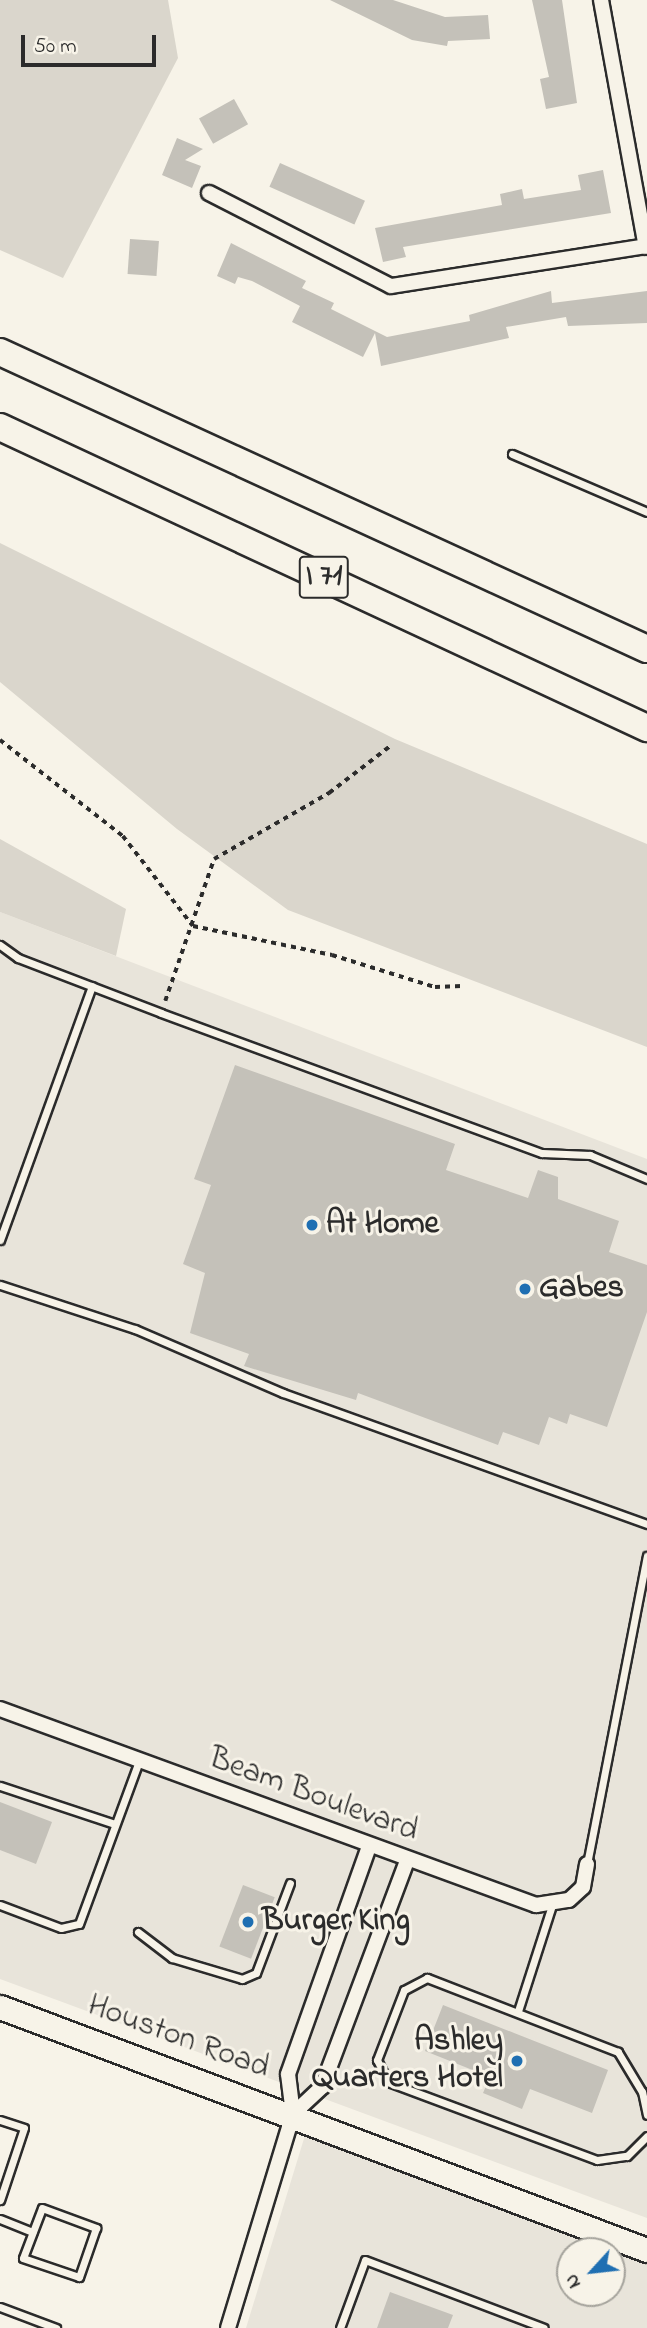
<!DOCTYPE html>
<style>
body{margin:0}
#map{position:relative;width:647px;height:2328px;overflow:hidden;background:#f7f3e8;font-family:"Indie Flower",sans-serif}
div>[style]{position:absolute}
.built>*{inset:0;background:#e8e4da}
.green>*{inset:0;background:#dad6cc}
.building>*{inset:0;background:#c4c1b9;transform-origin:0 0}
.path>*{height:3.5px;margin-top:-1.75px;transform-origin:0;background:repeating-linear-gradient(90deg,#2b2b2b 0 5px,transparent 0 10px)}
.roads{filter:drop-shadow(2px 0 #2b2b2b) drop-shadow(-2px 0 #2b2b2b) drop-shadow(0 2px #2b2b2b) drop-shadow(0 -2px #2b2b2b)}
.service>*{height:7px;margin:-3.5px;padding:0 3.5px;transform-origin:3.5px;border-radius:3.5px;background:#f7f3e8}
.minor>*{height:14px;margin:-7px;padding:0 7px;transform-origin:7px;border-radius:7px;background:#f7f3e8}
.primary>*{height:23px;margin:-11.5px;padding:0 11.5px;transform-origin:11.5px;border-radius:11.5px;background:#f7f3e8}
.motorway>*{height:26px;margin:-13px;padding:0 13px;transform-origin:13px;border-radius:13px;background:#f7f3e8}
.dots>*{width:19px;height:19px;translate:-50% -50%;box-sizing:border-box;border:4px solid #f7f3e8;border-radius:50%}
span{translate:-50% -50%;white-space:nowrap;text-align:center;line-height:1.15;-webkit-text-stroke:6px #f7f3e8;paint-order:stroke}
.shield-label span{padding:2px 5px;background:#f7f3e8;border:2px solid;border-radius:5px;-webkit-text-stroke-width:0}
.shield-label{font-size:30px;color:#2b2b2b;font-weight:700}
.poi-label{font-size:32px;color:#2b2b2b;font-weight:700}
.left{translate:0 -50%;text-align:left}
.right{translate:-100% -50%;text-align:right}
.street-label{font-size:32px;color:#2b2b2b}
.north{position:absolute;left:556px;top:2237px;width:70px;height:70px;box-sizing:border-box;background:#f7f3e8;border:2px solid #a5a39c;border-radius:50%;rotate:243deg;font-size:19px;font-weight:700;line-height:28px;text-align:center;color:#2b2b2b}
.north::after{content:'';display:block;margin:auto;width:24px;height:32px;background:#1f6fb2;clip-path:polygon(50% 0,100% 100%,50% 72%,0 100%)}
.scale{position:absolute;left:21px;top:35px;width:135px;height:32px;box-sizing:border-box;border:4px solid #2b2b2b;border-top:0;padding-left:9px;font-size:21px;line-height:24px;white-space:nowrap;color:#2b2b2b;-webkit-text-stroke:5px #f7f3e8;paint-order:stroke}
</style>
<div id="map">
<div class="built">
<div style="clip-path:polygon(0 912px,647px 1159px,647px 2218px,0 1979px)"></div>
<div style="clip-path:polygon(evenodd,310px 2119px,647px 2250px,647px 2328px,246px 2328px,310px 2119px,570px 2251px,612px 2251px,612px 2293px,570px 2293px,570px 2251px)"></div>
</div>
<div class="green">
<div style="clip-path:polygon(0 0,168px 0,178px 58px,63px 278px,0 250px)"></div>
<div style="clip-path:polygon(0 543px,395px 739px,647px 844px,647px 1047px,288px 910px,177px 829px,0 682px)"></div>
<div style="clip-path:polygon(0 839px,126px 909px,116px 956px,0 912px)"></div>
</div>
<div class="building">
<div style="clip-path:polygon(330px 0,393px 0,445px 17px,488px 15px,490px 39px,448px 41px,447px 46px,412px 40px)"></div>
<div style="clip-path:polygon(532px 0,562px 0,577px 103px,546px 109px,540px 79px,549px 77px)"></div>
<div style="left:234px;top:99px;width:29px;height:40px;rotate:61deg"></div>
<div style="clip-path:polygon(177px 138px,203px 149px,185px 160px,201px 166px,192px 188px,162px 175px)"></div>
<div style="left:280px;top:163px;width:93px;height:26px;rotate:24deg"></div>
<div style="clip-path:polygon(603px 170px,611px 213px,403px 247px,406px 257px,383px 262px,375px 228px,502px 205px,500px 194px,522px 189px,524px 199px,581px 190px,578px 175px)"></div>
<div style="left:130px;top:239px;width:29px;height:35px;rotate:4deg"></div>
<div style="clip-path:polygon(231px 243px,306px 281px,302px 288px,334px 303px,331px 309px,387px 337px,470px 321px,469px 315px,551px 291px,552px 303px,647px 291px,647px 323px,568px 326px,566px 317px,506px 327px,509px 338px,381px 366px,375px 333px,363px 357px,292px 322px,300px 306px,252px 281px,238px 277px,235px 284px,217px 276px)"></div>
<div style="clip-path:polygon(235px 1065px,455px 1144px,446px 1170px,528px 1198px,538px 1170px,558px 1177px,558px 1199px,619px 1221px,609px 1252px,647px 1265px,647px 1312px,607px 1427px,570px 1414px,567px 1424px,549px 1417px,539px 1445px,503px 1432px,498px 1445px,358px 1393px,356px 1400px,244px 1366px,249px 1354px,190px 1333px,205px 1273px,183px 1264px,211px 1185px,194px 1179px)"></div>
<div style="clip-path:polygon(0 1802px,52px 1822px,36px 1864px,0 1850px)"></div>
<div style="left:243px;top:1885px;width:34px;height:66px;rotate:21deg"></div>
<div style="clip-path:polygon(443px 2005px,608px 2070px,592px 2113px,530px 2089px,522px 2109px,483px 2093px,490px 2077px,425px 2051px)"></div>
<div style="clip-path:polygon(390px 2292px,453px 2315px,448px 2328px,377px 2328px)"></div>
</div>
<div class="path">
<div style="left:0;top:740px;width:156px;rotate:38deg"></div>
<div style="left:123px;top:836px;width:114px;rotate:52.1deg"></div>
<div style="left:193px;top:926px;width:142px;rotate:11.8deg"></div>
<div style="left:332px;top:955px;width:108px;rotate:17.3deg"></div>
<div style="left:435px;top:987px;width:27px;rotate:-2deg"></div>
<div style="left:165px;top:1001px;width:150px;rotate:-71deg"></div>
<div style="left:214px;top:859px;width:133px;rotate:-29.9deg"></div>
<div style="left:329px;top:793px;width:76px;rotate:-37.5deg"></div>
</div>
<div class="roads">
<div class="service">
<div style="left:512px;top:454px;width:147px;rotate:23.2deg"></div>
<div style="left:0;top:945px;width:22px;rotate:36deg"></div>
<div style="left:18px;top:958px;width:153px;rotate:21deg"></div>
<div style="left:161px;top:1013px;width:406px;rotate:20.2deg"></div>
<div style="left:542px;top:1153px;width:48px;rotate:2.4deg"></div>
<div style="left:590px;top:1155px;width:62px;rotate:22.8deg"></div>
<div style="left:0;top:1240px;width:270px;rotate:-70.1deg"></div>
<div style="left:0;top:1285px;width:142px;rotate:18.1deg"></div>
<div style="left:135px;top:1329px;width:161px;rotate:23.4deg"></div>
<div style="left:283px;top:1393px;width:387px;rotate:19.8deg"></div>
<div style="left:0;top:1786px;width:121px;rotate:18.3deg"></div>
<div style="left:587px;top:1864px;width:314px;rotate:-79deg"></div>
<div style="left:0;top:1905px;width:65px;rotate:20.7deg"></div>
<div style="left:61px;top:1928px;width:18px;rotate:-13deg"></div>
<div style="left:79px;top:1924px;width:174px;rotate:-69.8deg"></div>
<div style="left:138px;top:1932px;width:43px;rotate:37.4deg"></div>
<div style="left:172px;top:1958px;width:73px;rotate:16.7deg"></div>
<div style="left:242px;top:1979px;width:15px;rotate:-23deg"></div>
<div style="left:256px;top:1973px;width:96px;rotate:-69.3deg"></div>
<div style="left:518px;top:2011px;width:111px;rotate:-72.2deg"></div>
<div style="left:647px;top:2115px;width:24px;rotate:-102deg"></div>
<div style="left:642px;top:2092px;width:47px;rotate:-121deg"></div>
<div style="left:618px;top:2052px;width:205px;rotate:-158.8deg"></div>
<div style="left:427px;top:1978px;width:26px;rotate:152deg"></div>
<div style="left:404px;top:1990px;width:75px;rotate:111.1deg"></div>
<div style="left:377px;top:2060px;width:25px;rotate:63deg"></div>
<div style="left:388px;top:2082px;width:223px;rotate:20.5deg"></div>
<div style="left:597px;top:2160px;width:30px;rotate:-8deg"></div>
<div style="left:627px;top:2156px;width:28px;rotate:-45deg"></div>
<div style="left:0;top:2120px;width:25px;rotate:18deg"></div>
<div style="left:24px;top:2128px;width:76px;rotate:108.4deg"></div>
<div style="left:42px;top:2208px;width:58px;rotate:20.3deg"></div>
<div style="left:96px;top:2228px;width:52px;rotate:109.1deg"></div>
<div style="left:79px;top:2277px;width:59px;rotate:-161.3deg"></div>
<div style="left:23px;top:2258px;width:53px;rotate:-69.2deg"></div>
<div style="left:0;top:2219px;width:35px;rotate:22deg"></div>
<div style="left:0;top:2307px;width:60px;rotate:20.6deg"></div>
<div style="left:340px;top:2328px;width:72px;rotate:-69.8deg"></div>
<div style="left:365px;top:2260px;width:191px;rotate:20.8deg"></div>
</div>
<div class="minor">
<div style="left:601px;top:0;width:251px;rotate:79.7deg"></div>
<div style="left:209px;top:193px;width:204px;rotate:27.1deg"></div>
<div style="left:391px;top:286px;width:259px;rotate:-8.9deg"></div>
<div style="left:0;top:1709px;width:571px;rotate:20.09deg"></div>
<div style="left:536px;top:1905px;width:33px;rotate:-9deg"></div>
<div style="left:569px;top:1900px;width:19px;rotate:-43deg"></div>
<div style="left:583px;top:1887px;width:23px;rotate:-80deg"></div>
<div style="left:293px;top:2114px;width:40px;rotate:-43deg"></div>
<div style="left:322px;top:2087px;width:241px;rotate:-69.4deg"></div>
<div style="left:228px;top:2328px;width:224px;rotate:-73.1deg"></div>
<div style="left:293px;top:2114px;width:40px;rotate:-97.1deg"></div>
<div style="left:288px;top:2074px;width:241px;rotate:-70.4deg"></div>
</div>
<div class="primary">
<div style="left:0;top:2007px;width:691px;rotate:20.59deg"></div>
</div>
<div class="motorway">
<div style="left:0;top:352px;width:712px;rotate:24.66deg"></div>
<div style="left:0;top:427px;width:714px;rotate:24.95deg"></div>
</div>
</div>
<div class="dots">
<div style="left:312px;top:1225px;background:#1f6fb2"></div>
<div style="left:525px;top:1289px;background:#1f6fb2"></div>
<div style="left:248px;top:1922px;background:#1f6fb2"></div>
<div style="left:517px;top:2061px;background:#1f6fb2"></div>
</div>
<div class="shield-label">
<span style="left:324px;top:577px">I 71</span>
</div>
<div class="poi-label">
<span class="left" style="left:326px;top:1225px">At Home</span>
<span class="left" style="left:539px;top:1289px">Gabes</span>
<span class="left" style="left:262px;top:1922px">Burger King</span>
<span class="right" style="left:503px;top:2061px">Ashley<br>Quarters Hotel</span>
</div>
<div class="street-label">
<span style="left:313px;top:1796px;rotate:20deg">Beam Boulevard</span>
<span style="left:178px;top:2038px;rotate:20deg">Houston Road</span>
</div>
<div class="north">N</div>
<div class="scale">50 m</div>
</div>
